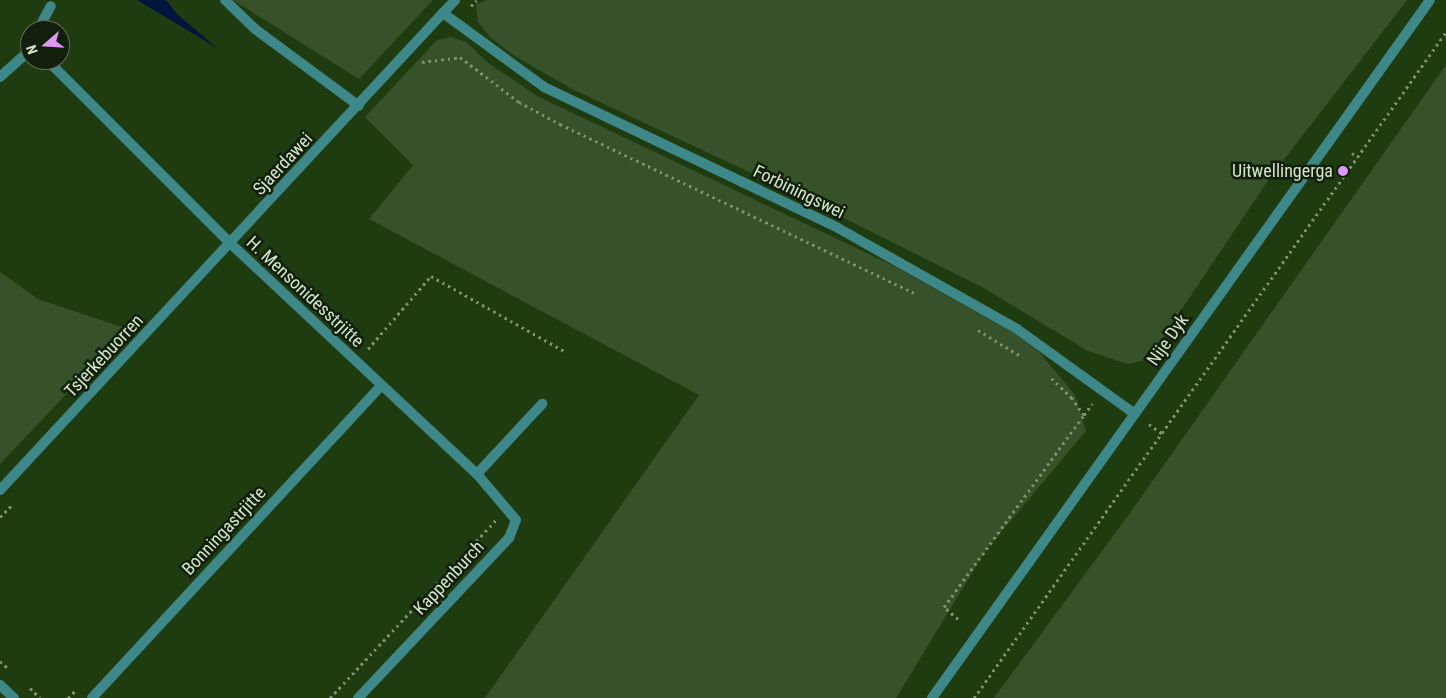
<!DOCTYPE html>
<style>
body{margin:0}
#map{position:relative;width:1446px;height:698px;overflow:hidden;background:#1f3c11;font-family:"Roboto Condensed",sans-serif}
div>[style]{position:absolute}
.green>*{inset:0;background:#37522b}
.water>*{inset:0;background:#00163d}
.path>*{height:3px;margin-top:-1.5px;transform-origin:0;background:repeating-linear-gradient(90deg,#7c9372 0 2.5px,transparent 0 6.5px)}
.service>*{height:10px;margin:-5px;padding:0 5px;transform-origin:5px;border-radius:5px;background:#3e888a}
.minor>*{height:10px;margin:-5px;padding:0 5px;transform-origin:5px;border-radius:5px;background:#3e888a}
.tertiary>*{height:10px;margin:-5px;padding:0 5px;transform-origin:5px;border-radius:5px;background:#3e888a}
.dots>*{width:14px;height:14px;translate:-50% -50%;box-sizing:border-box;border:2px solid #121f0d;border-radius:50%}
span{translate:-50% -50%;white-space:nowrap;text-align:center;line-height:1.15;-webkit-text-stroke:5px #121f0d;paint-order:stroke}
.street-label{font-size:18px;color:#d3e5cc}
.poi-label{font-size:18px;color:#d3e5cc}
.right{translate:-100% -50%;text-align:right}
.north{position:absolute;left:20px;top:20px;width:50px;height:50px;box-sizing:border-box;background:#121f0d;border:1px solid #5f6e59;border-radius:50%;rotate:251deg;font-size:14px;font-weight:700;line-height:20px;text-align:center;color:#d3e5cc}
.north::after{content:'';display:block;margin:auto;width:18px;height:22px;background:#dc99f4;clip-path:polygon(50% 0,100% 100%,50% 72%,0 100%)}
</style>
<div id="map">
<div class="green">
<div style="clip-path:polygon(233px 0,433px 0,359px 79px)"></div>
<div style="clip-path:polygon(487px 0,1407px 0,1269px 179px,1155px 349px,1146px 360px,1128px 364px,1088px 351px,980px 286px,792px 192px,572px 89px,513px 55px,490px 37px,478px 22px,476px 4px)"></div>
<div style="clip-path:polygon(451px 37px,466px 42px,487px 62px,537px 96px,894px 266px,1015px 334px,1040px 353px,1075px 395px,1086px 431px,986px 550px,896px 698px,485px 698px,699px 395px,369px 219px,413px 165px,365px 117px,437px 40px)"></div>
<div style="clip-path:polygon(1446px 65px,1446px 698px,994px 698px,1130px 513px)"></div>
<div style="clip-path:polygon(0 272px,38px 299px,128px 329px,0 464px)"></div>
</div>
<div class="water">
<div style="clip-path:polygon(137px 0,166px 0,177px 14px,217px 48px)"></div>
</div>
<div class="path">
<div style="left:471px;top:6px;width:8px;rotate:-45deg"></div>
<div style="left:422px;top:62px;width:38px;rotate:-7deg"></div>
<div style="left:460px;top:57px;width:74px;rotate:37.3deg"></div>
<div style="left:519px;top:102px;width:47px;rotate:28.2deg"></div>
<div style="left:560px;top:124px;width:392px;rotate:25.5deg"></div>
<div style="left:1352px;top:153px;width:7px;rotate:34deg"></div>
<div style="left:978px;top:330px;width:52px;rotate:31.5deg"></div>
<div style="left:368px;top:349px;width:96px;rotate:-49.2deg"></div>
<div style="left:431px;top:276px;width:153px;rotate:29.4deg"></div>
<div style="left:1084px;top:415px;width:14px;rotate:-54deg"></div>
<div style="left:1149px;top:424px;width:17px;rotate:36deg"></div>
<div style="left:0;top:517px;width:17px;rotate:-45deg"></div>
<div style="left:958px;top:619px;width:18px;rotate:-139deg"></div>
<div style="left:944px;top:607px;width:238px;rotate:-53.9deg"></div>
<div style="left:1084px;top:415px;width:21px;rotate:-125deg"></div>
<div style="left:1072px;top:398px;width:32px;rotate:-136deg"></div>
<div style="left:0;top:661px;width:12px;rotate:42deg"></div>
<div style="left:30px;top:688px;width:14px;rotate:45deg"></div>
<div style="left:68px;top:698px;width:10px;rotate:-45deg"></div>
<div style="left:330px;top:698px;width:243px;rotate:-47deg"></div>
<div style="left:974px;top:698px;width:816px;rotate:-54.67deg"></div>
</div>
<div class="service">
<div style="left:38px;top:30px;width:27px;rotate:-62deg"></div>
</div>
<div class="minor">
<div style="left:225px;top:0;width:42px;rotate:44deg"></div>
<div style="left:255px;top:29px;width:129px;rotate:36.5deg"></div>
<div style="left:443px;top:13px;width:18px;rotate:-47deg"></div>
<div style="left:47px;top:60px;width:260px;rotate:45deg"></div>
<div style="left:231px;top:244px;width:337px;rotate:43.1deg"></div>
<div style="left:477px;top:474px;width:60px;rotate:49.7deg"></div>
<div style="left:516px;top:520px;width:19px;rotate:111deg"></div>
<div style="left:509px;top:538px;width:220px;rotate:133.3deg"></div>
<div style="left:0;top:77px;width:40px;rotate:-42deg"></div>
<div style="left:477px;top:474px;width:96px;rotate:-47.1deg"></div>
<div style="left:0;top:685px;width:19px;rotate:43deg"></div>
<div style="left:92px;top:698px;width:425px;rotate:-47.2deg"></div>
</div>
<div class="tertiary">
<div style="left:0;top:490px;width:651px;rotate:-47.12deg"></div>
<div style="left:443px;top:13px;width:125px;rotate:36.2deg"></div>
<div style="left:544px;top:87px;width:326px;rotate:25.6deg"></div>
<div style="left:838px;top:228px;width:206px;rotate:29.4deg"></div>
<div style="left:1017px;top:329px;width:145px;rotate:35.8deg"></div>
<div style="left:932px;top:698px;width:857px;rotate:-54.49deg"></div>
</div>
<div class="dots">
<div style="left:1343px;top:171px;background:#dc99f4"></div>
</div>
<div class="street-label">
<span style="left:283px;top:164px;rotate:-47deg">Sjaerdawei</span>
<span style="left:799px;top:192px;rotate:26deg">Forbiningswei</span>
<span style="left:305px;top:292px;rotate:43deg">H. Mensonidesstrjitte</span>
<span style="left:1168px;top:340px;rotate:-55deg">Nije Dyk</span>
<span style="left:104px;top:356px;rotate:-47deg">Tsjerkebuorren</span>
<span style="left:224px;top:531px;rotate:-47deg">Bonningastrjitte</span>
<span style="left:449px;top:578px;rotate:-47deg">Kappenburch</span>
</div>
<div class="poi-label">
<span class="right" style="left:1333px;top:171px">Uitwellingerga</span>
</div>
<div class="north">N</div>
</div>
